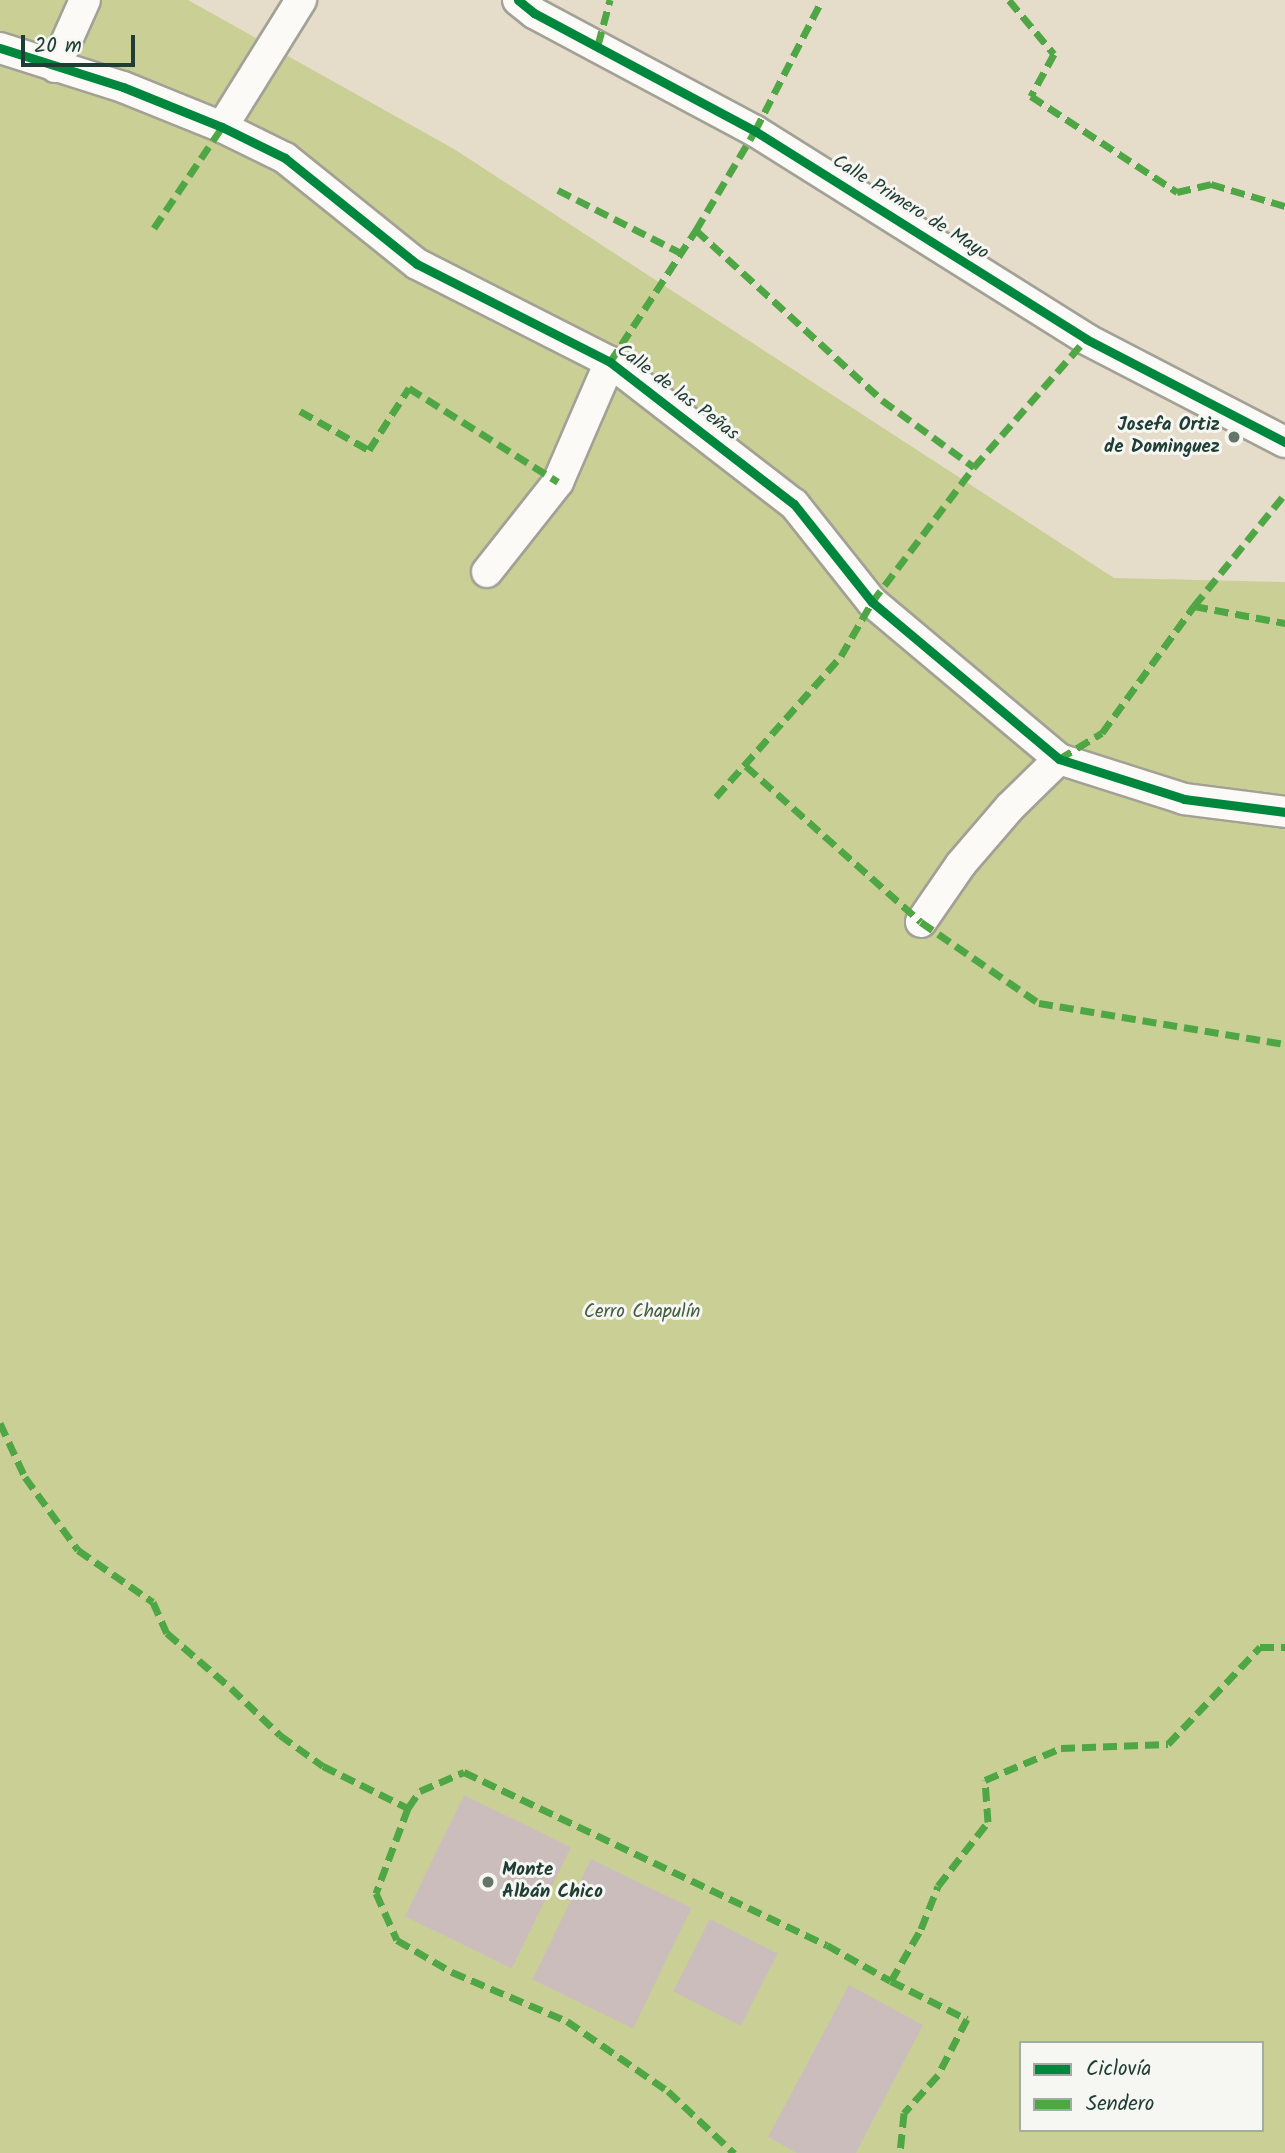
<!DOCTYPE html>
<meta charset="utf-8">
<style>
body{margin:0}
#map{position:relative;width:1285px;height:2153px;overflow:hidden;background:#e5dcca;font-family:Kalam,sans-serif}
div>[style]{position:absolute}
.green>*{inset:0;background:#cad095}
.building>*{inset:0;background:#cbbdbb;transform-origin:0 0}
.roads{filter:drop-shadow(2px 0 #a2a196) drop-shadow(-2px 0 #a2a196) drop-shadow(0 2px #a2a196) drop-shadow(0 -2px #a2a196)}
.street>*{height:30px;margin:-15px;padding:0 15px;transform-origin:15px;border-radius:15px;background:#fbfaf7}
.quiet>*{height:7px;margin-top:-3.5px;transform-origin:0;background:repeating-linear-gradient(90deg,#4fa644 0 14px,transparent 0 21px)}
.cycleway>*{height:9px;margin:-4.5px;padding:0 4.5px;transform-origin:4.5px;border-radius:4.5px;background:#00873e}
.dots>*{width:19px;height:19px;translate:-50% -50%;box-sizing:border-box;border:4px solid #f6f6f2;border-radius:50%}
span{translate:-50% -50%;white-space:nowrap;text-align:center;line-height:1.15;-webkit-text-stroke:6px #f6f6f2;paint-order:stroke}
.street-label{font-size:19px;color:#1f3d34}
.poi-label{font-size:19px;color:#1f3d34;font-weight:700}
.right{translate:-100% -50%;text-align:right}
.left{translate:0 -50%;text-align:left}
.park-label{font-size:19px;color:#445f42}
.legend{position:absolute;left:1019px;top:2041px;width:245px;height:91px;box-sizing:border-box;background:#f6f6f2;border:2px solid #a0aca6;margin:0;padding:9px 12px;list-style:none;font-size:21px;color:#1f3d34}
.legend li{display:flex;align-items:center;gap:14px;height:35px}
.legend b{width:35px;border:2px solid #a0aca6}
.scale{position:absolute;left:21px;top:35px;width:114px;height:32px;box-sizing:border-box;border:4px solid #1f3d34;border-top:0;padding-left:9px;font-size:21px;line-height:24px;white-space:nowrap;color:#1f3d34;-webkit-text-stroke:5px #f6f6f2;paint-order:stroke}
</style>
<div id="map">
<div class="green">
<div style="clip-path:polygon(evenodd,0 0,188px 0,454px 149px,1114px 578px,1285px 582px,1285px 2153px,0 2153px,0 0,1021px 2043px,1262px 2043px,1262px 2130px,1021px 2130px,1021px 2043px)"></div>
</div>
<div class="building">
<div style="left:464px;top:1795px;width:119px;height:135px;rotate:26deg"></div>
<div style="left:591px;top:1859px;width:112px;height:134px;rotate:26deg"></div>
<div style="left:710px;top:1919px;width:76px;height:81px;rotate:27deg"></div>
<div style="clip-path:polygon(849px 1985px,923px 2025px,856px 2153px,797px 2153px,768px 2137px)"></div>
</div>
<div class="roads">
<div class="street">
<div style="left:518px;top:0;width:21px;rotate:39deg"></div>
<div style="left:534px;top:13px;width:251px;rotate:28.1deg"></div>
<div style="left:755px;top:131px;width:391px;rotate:32.1deg"></div>
<div style="left:1086px;top:339px;width:224px;rotate:27.4deg"></div>
<div style="left:0;top:48px;width:129px;rotate:17.6deg"></div>
<div style="left:123px;top:87px;width:107px;rotate:22deg"></div>
<div style="left:222px;top:127px;width:70px;rotate:26.2deg"></div>
<div style="left:285px;top:158px;width:169px;rotate:38.8deg"></div>
<div style="left:417px;top:264px;width:216px;rotate:26.9deg"></div>
<div style="left:610px;top:362px;width:232px;rotate:37.7deg"></div>
<div style="left:794px;top:504px;width:125px;rotate:51.5deg"></div>
<div style="left:872px;top:602px;width:244px;rotate:40deg"></div>
<div style="left:1059px;top:759px;width:131px;rotate:17.7deg"></div>
<div style="left:1184px;top:799px;width:102px;rotate:7.3deg"></div>
<div style="left:55px;top:67px;width:73px;rotate:-65.9deg"></div>
<div style="left:222px;top:127px;width:150px;rotate:-58.1deg"></div>
<div style="left:487px;top:572px;width:115px;rotate:-51.7deg"></div>
<div style="left:558px;top:482px;width:131px;rotate:-66.6deg"></div>
<div style="left:921px;top:922px;width:70px;rotate:-55.4deg"></div>
<div style="left:961px;top:864px;width:75px;rotate:-49.3deg"></div>
<div style="left:1010px;top:807px;width:69px;rotate:-44.4deg"></div>
</div>
</div>
<div class="quiet">
<div style="left:1009px;top:0;width:70px;rotate:50.2deg"></div>
<div style="left:1054px;top:54px;width:48px;rotate:118.7deg"></div>
<div style="left:1031px;top:96px;width:175px;rotate:33.3deg"></div>
<div style="left:1177px;top:192px;width:35px;rotate:-13deg"></div>
<div style="left:1211px;top:184px;width:77px;rotate:16.6deg"></div>
<div style="left:598px;top:45px;width:47px;rotate:-75.1deg"></div>
<div style="left:558px;top:190px;width:138px;rotate:27.1deg"></div>
<div style="left:154px;top:228px;width:122px;rotate:-56deg"></div>
<div style="left:696px;top:230px;width:252px;rotate:42.4deg"></div>
<div style="left:882px;top:400px;width:114px;rotate:36.1deg"></div>
<div style="left:610px;top:362px;width:158px;rotate:-56.9deg"></div>
<div style="left:696px;top:230px;width:115px;rotate:-59.2deg"></div>
<div style="left:755px;top:131px;width:147px;rotate:-62.9deg"></div>
<div style="left:300px;top:411px;width:79px;rotate:29.5deg"></div>
<div style="left:369px;top:450px;width:74px;rotate:-57.2deg"></div>
<div style="left:409px;top:388px;width:176px;rotate:32.2deg"></div>
<div style="left:1194px;top:606px;width:93px;rotate:10.6deg"></div>
<div style="left:1059px;top:759px;width:50px;rotate:-31.2deg"></div>
<div style="left:1102px;top:733px;width:157px;rotate:-54.1deg"></div>
<div style="left:1194px;top:606px;width:144px;rotate:-50.9deg"></div>
<div style="left:746px;top:766px;width:234px;rotate:41.7deg"></div>
<div style="left:921px;top:922px;width:143px;rotate:34.5deg"></div>
<div style="left:1039px;top:1003px;width:249px;rotate:9.5deg"></div>
<div style="left:716px;top:797px;width:188px;rotate:-48.4deg"></div>
<div style="left:841px;top:656px;width:62px;rotate:-60.1deg"></div>
<div style="left:872px;top:602px;width:169px;rotate:-52.9deg"></div>
<div style="left:974px;top:467px;width:170px;rotate:-48.8deg"></div>
<div style="left:0;top:1423px;width:60px;rotate:65.2deg"></div>
<div style="left:25px;top:1477px;width:90px;rotate:54deg"></div>
<div style="left:78px;top:1550px;width:91px;rotate:34.7deg"></div>
<div style="left:153px;top:1602px;width:34px;rotate:66deg"></div>
<div style="left:167px;top:1633px;width:84px;rotate:40.7deg"></div>
<div style="left:231px;top:1688px;width:68px;rotate:43.8deg"></div>
<div style="left:280px;top:1735px;width:53px;rotate:35.8deg"></div>
<div style="left:323px;top:1766px;width:95px;rotate:26.3deg"></div>
<div style="left:408px;top:1808px;width:91px;rotate:110.6deg"></div>
<div style="left:376px;top:1893px;width:51px;rotate:65.9deg"></div>
<div style="left:397px;top:1940px;width:64px;rotate:30.2deg"></div>
<div style="left:452px;top:1972px;width:125px;rotate:23.1deg"></div>
<div style="left:567px;top:2021px;width:123px;rotate:34.7deg"></div>
<div style="left:668px;top:2091px;width:91px;rotate:43.2deg"></div>
<div style="left:408px;top:1808px;width:21px;rotate:-55deg"></div>
<div style="left:420px;top:1791px;width:48px;rotate:-23.4deg"></div>
<div style="left:464px;top:1772px;width:402px;rotate:25.5deg"></div>
<div style="left:827px;top:1945px;width:73px;rotate:29.4deg"></div>
<div style="left:891px;top:1981px;width:60px;rotate:-60deg"></div>
<div style="left:921px;top:1929px;width:46px;rotate:-68.4deg"></div>
<div style="left:938px;top:1886px;width:81px;rotate:-52deg"></div>
<div style="left:988px;top:1822px;width:42px;rotate:-94.1deg"></div>
<div style="left:985px;top:1780px;width:82px;rotate:-22.8deg"></div>
<div style="left:1061px;top:1748px;width:107px;rotate:-2.1deg"></div>
<div style="left:1168px;top:1744px;width:134px;rotate:-46.5deg"></div>
<div style="left:1260px;top:1647px;width:25px"></div>
<div style="left:891px;top:1981px;width:85px;rotate:26.6deg"></div>
<div style="left:967px;top:2019px;width:63px;rotate:117.4deg"></div>
<div style="left:938px;top:2075px;width:51px;rotate:131.8deg"></div>
<div style="left:904px;top:2113px;width:40px;rotate:95.7deg"></div>
</div>
<div class="cycleway">
<div style="left:518px;top:0;width:21px;rotate:39deg"></div>
<div style="left:534px;top:13px;width:251px;rotate:28.1deg"></div>
<div style="left:755px;top:131px;width:391px;rotate:32.1deg"></div>
<div style="left:1086px;top:339px;width:224px;rotate:27.4deg"></div>
<div style="left:0;top:48px;width:129px;rotate:17.6deg"></div>
<div style="left:123px;top:87px;width:107px;rotate:22deg"></div>
<div style="left:222px;top:127px;width:70px;rotate:26.2deg"></div>
<div style="left:285px;top:158px;width:169px;rotate:38.8deg"></div>
<div style="left:417px;top:264px;width:216px;rotate:26.9deg"></div>
<div style="left:610px;top:362px;width:232px;rotate:37.7deg"></div>
<div style="left:794px;top:504px;width:125px;rotate:51.5deg"></div>
<div style="left:872px;top:602px;width:244px;rotate:40deg"></div>
<div style="left:1059px;top:759px;width:131px;rotate:17.7deg"></div>
<div style="left:1184px;top:799px;width:102px;rotate:7.3deg"></div>
</div>
<div class="dots">
<div style="left:1234px;top:437px;background:#647568"></div>
<div style="left:488px;top:1882px;background:#647568"></div>
</div>
<div class="street-label">
<span style="left:910px;top:208px;rotate:32deg">Calle Primero de Mayo</span>
<span style="left:677px;top:393px;rotate:37deg">Calle de las Peñas</span>
</div>
<div class="poi-label">
<span class="right" style="left:1220px;top:437px">Josefa Ortiz<br>de Dominguez</span>
<span class="left" style="left:502px;top:1882px">Monte<br>Albán Chico</span>
</div>
<div class="park-label">
<span style="left:642px;top:1313px">Cerro Chapulín</span>
</div>
<ul class="legend">
<li><b style="height:9px;background:#00873e"></b>Ciclovía</li>
<li><b style="height:9px;background:#4fa644"></b>Sendero</li>
</ul>
<div class="scale">20 m</div>
</div>
